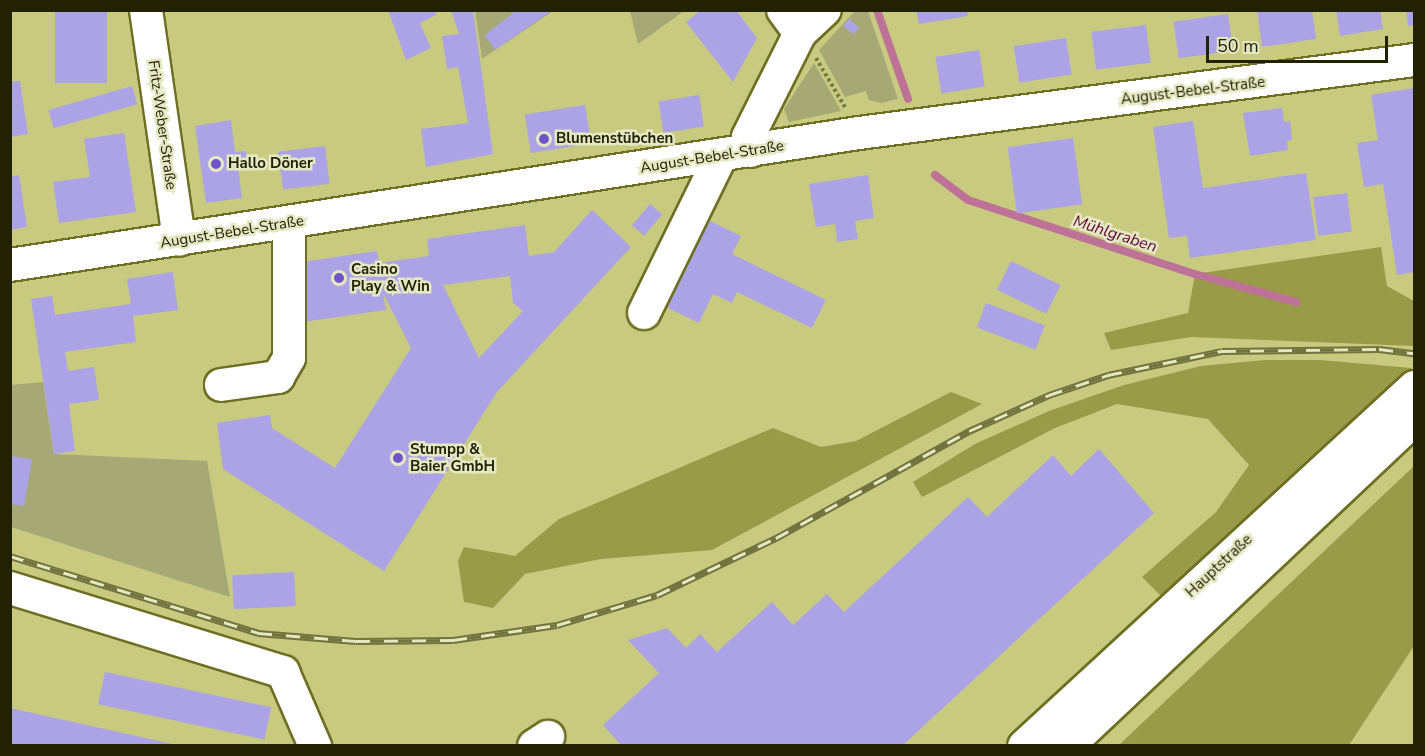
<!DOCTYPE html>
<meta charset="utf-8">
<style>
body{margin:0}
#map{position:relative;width:1425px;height:756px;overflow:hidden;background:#c8ca7f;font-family:"Nunito Sans",sans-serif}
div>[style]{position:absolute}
.green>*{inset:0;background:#a6a875}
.forest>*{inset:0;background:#9a9b49}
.stream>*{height:8px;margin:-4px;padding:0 4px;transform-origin:4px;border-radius:4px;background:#be7297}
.building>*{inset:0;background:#aca3e7;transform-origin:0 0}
.path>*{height:4px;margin-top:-2px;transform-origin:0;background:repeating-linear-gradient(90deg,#787943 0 3px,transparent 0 6px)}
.roads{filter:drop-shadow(2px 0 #6e6f23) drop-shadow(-2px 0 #6e6f23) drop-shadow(0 2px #6e6f23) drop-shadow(0 -2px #6e6f23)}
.minor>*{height:32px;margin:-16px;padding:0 16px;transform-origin:16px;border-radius:16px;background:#fff}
.major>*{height:33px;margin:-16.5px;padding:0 16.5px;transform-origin:16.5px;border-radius:16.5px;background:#fff}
.rail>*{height:7px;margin-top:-3.5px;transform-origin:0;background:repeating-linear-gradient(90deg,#e6e8c4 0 14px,#72733f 0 28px);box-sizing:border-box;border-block:2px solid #72733f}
.dots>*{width:16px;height:16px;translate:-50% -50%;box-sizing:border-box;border:3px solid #e6e8c4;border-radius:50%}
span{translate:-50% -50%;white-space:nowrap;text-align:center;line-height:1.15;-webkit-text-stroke:5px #e6e8c4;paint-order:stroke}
.street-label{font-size:15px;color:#222203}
.poi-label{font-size:15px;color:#222203;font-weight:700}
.left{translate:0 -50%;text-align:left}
.water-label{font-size:16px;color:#60003d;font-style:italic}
.frame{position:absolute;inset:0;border:12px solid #222203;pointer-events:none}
.scale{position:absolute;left:1206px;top:36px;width:182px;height:27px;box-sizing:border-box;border:3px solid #222203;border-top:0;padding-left:8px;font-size:18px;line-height:21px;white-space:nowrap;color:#222203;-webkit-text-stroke:4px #e6e8c4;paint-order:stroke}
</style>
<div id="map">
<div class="green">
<div style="clip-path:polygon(475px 10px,553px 11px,482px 59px)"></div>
<div style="clip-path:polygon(630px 11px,630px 10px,684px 11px,638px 44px)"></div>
<div style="clip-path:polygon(855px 11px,868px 11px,898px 99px,881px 103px,869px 100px,866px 91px,845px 97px,819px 50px)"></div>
<div style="clip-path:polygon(814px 63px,841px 111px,789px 122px,784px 109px)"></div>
<div style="clip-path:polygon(43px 382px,54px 454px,207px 461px,230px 597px,11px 527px,11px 385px)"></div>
</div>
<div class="forest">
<div style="clip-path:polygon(1381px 247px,1387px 286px,1414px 301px,1414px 346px,1191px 337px,1111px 350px,1104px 333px,1188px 313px,1195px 274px)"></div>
<div style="clip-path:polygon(1265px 360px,1320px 360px,1412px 368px,1163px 598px,1142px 577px,1216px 512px,1249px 465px,1208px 419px,1117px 404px,1055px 428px,922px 497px,913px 482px,975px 444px,1049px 411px,1124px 385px,1201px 366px)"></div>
<div style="clip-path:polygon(951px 392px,982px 404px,712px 550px,601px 559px,525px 574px,493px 608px,464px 602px,458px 561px,464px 547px,515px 556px,559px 519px,773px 428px,821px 447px,856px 441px)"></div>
<div style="clip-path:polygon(1414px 466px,1414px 646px,1349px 745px,1119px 745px)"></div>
</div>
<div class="stream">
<div style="left:877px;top:10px;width:94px;rotate:70.8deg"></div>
<div style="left:935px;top:175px;width:41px;rotate:37.1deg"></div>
<div style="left:968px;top:200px;width:239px;rotate:18.1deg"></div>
<div style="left:1195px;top:274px;width:105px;rotate:15.5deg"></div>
</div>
<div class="building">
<div style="left:55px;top:10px;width:52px;height:73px"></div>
<div style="clip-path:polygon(388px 10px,435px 10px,436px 15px,420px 23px,431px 48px,406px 60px)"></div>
<div style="clip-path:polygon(451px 10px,473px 10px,493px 154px,426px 167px,421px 129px,468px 123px,458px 67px,447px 69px,442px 36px,459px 34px)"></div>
<div style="clip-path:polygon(517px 10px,553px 10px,495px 50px,485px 35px)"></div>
<div style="clip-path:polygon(701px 10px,736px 10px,757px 38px,733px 82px,686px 22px)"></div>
<div style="clip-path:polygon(916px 10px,967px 10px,968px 16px,919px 24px)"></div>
<div style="clip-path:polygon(1257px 10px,1312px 10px,1316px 39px,1262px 47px)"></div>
<div style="clip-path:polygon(1336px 10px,1380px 10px,1383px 29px,1340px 36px)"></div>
<div style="clip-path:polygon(1406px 10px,1414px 10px,1414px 25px,1408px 26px)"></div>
<div style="left:1228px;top:14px;width:37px;height:55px;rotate:82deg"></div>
<div style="left:849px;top:19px;width:13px;height:9px;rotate:39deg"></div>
<div style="left:1146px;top:25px;width:38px;height:55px;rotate:83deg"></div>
<div style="left:1066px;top:38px;width:37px;height:53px;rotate:81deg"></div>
<div style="left:979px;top:50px;width:37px;height:44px;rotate:81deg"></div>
<div style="clip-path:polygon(20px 81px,28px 134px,10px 137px,10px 82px)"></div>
<div style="left:132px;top:86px;width:19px;height:87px;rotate:74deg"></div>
<div style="clip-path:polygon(1414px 88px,1414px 272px,1397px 275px,1383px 184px,1364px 187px,1357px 143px,1378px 140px,1371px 95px)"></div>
<div style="left:699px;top:95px;width:32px;height:41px;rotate:81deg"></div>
<div style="left:585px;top:105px;width:39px;height:61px;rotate:81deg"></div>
<div style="clip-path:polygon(1282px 108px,1284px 122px,1290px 121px,1292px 140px,1287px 141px,1288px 150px,1250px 156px,1243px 113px)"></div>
<div style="clip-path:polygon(231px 120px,235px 152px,246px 151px,248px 164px,238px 166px,242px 198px,206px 203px,195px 126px)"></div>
<div style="clip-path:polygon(1193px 121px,1203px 188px,1306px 173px,1316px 240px,1190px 258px,1187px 236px,1169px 238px,1153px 127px)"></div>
<div style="clip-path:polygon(124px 133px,136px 212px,59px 223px,53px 182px,90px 177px,84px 139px)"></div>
<div style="left:1073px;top:138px;width:67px;height:66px;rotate:82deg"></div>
<div style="left:325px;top:146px;width:38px;height:47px;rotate:83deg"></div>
<div style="clip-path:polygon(19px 175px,27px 227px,10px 230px,10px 177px)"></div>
<div style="clip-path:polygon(868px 175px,874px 218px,855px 221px,858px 239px,837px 242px,835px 224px,816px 227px,809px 184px)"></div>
<div style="left:1347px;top:193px;width:39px;height:34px;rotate:83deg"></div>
<div style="left:650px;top:204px;width:16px;height:28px;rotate:40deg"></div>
<div style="clip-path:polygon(evenodd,592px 210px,631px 247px,497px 392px,384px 571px,223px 469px,217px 423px,270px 415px,272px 428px,335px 468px,411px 348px,383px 293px,386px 310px,303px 322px,295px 263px,377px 251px,379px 263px,429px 256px,427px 239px,525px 225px,529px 256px,554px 252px,592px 210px,510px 276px,513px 303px,523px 311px,479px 358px,443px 285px,510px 276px)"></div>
<div style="clip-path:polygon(704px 218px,741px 236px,732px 254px,826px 300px,812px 328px,737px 292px,732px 303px,713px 294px,699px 323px,662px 305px)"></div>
<div style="left:1011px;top:261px;width:55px;height:32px;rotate:26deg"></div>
<div style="clip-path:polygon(173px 272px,178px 310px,133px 316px,136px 342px,65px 352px,68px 371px,94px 367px,99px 400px,69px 404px,75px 451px,54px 454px,31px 299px,52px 296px,55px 315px,131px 304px,127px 279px)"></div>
<div style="left:986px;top:303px;width:63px;height:26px;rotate:21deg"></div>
<div style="clip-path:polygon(1099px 449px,1154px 513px,902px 746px,622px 746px,603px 725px,659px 673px,628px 640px,667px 628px,686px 648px,700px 634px,717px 652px,772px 602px,793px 625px,827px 594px,844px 612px,968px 497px,987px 517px,1053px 455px,1071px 476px)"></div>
<div style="clip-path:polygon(10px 456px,32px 459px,24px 506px,10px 504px)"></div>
<div style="left:294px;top:572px;width:34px;height:62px;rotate:87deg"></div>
<div style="left:105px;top:672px;width:170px;height:33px;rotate:12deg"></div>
<div style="clip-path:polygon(10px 708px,177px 745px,177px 746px,10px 746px)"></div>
</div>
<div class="path">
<div style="left:816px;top:58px;width:59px;rotate:59.5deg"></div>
</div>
<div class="roads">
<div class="minor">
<div style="left:146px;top:10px;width:232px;rotate:81.8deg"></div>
<div style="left:783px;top:10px;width:29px;rotate:54deg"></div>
<div style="left:750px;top:151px;width:14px;rotate:-98deg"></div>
<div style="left:748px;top:137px;width:116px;rotate:-63.4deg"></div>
<div style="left:800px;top:33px;width:34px;rotate:-43deg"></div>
<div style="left:10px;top:265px;width:859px;rotate:-8.84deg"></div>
<div style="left:859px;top:133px;width:560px;rotate:-7.49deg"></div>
<div style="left:644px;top:313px;width:175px;rotate:-63.9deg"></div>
<div style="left:221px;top:385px;width:58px;rotate:-8deg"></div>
<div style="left:278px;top:377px;width:22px;rotate:-60deg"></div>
<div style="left:289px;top:358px;width:134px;rotate:-90deg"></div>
<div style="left:10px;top:588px;width:286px;rotate:17.1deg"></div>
<div style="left:283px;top:672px;width:81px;rotate:66.6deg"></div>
<div style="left:534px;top:746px;width:17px;rotate:-33deg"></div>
</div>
<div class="major">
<div style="left:1024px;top:746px;width:530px;rotate:-42.63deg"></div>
<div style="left:1066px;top:746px;width:470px;rotate:-43.3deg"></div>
</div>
</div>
<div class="rail">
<div style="left:10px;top:556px;width:260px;rotate:17.2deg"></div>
<div style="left:258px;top:633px;width:98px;rotate:4.7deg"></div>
<div style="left:356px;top:641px;width:97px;rotate:-0.6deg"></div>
<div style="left:453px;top:640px;width:105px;rotate:-8.2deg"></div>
<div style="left:557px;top:625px;width:104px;rotate:-16.7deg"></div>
<div style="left:657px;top:595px;width:132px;rotate:-25.6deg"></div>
<div style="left:776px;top:538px;width:221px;rotate:-29deg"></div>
<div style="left:969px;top:431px;width:88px;rotate:-24.2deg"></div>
<div style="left:1049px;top:395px;width:62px;rotate:-18.7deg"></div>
<div style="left:1108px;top:375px;width:116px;rotate:-11.9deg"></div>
<div style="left:1222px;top:351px;width:157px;rotate:-0.7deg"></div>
<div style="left:1379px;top:349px;width:35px;rotate:7deg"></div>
</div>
<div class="dots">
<div style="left:544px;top:139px;background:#6f53cc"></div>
<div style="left:216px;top:164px;background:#6f53cc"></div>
<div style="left:339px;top:278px;background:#6f53cc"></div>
<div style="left:398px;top:458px;background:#6f53cc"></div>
</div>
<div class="street-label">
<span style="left:1193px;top:91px;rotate:-7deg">August-Bebel-Straße</span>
<span style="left:162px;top:125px;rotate:82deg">Fritz-Weber-Straße</span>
<span style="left:712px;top:157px;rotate:-9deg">August-Bebel-Straße</span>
<span style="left:232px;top:232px;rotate:-9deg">August-Bebel-Straße</span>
<span style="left:1219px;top:566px;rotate:-43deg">Hauptstraße</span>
</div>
<div class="poi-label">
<span class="left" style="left:556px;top:139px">Blumenstübchen</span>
<span class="left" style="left:228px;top:164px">Hallo Döner</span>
<span class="left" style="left:351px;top:278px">Casino<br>Play &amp; Win</span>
<span class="left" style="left:410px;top:458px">Stumpp &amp;<br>Baier GmbH</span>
</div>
<div class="water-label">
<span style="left:1115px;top:234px;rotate:18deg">Mühlgraben</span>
</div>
<div class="frame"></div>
<div class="scale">50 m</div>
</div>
